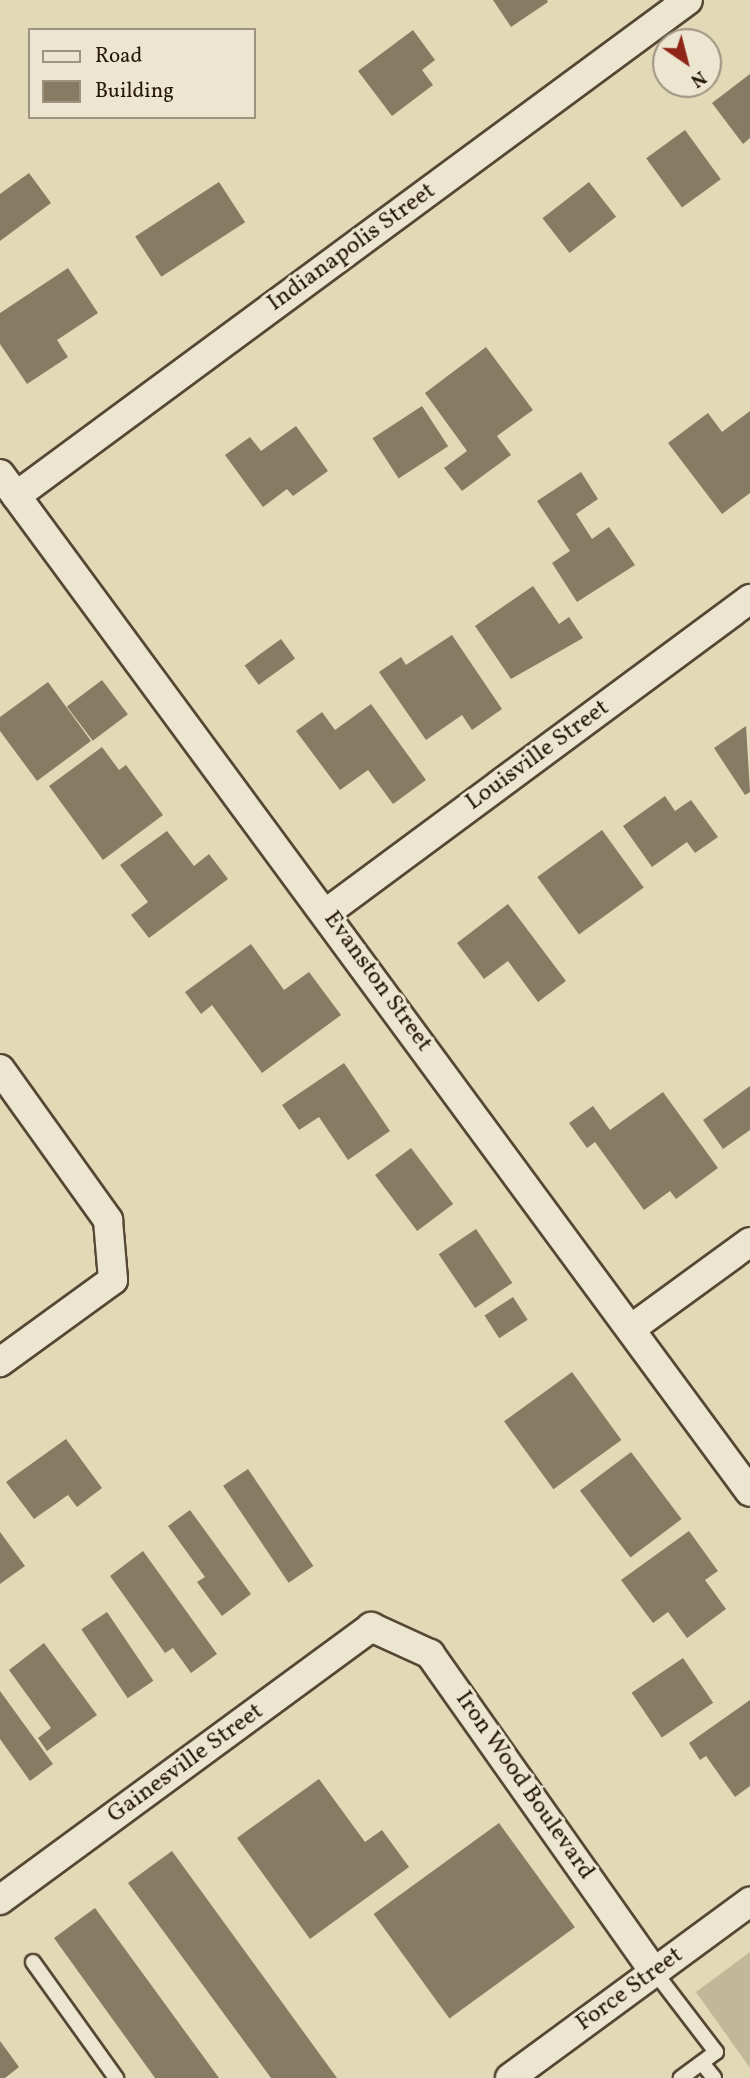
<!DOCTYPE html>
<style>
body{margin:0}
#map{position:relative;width:750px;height:2078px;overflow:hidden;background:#e2d9b7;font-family:Vollkorn,serif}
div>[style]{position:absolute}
.green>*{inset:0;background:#c2b899}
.building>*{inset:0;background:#887b63;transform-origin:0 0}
.roads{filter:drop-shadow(2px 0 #554734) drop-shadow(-2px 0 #554734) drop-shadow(0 2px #554734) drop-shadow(0 -2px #554734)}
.lane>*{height:14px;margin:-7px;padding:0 7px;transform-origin:7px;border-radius:7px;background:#ece6d0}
.street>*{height:28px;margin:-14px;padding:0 14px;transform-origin:14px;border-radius:14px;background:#ece6d0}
span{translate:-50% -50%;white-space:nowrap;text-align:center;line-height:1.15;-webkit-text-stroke:6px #ece6d0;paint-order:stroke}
.street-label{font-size:24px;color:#261608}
.legend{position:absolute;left:28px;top:28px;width:228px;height:91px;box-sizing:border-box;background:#ece6d0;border:2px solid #9d9380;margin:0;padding:9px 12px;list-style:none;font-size:21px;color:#261608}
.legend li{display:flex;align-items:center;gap:14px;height:35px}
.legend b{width:35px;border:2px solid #9d9380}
.north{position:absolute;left:652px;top:28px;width:70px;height:70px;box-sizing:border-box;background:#ece6d0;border:2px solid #9d9380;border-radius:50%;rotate:145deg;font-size:19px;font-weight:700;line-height:28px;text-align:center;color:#261608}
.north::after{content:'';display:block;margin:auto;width:24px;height:32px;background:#8f2418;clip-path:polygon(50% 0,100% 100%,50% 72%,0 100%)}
</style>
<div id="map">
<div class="green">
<div style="clip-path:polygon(750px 1952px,750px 2068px,696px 1992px)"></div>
</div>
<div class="building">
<div style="clip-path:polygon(493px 0,547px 0,548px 2px,511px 27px)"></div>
<div style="clip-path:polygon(413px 30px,435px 60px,422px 70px,433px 85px,392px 116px,358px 71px)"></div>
<div style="clip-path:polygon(750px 74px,750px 138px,743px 144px,712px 103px)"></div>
<div style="left:685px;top:130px;width:61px;height:48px;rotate:54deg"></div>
<div style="clip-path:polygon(29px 173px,51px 203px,0 241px,0 194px)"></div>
<div style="left:219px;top:182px;width:48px;height:100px;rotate:57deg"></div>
<div style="left:589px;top:182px;width:44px;height:59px;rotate:52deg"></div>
<div style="clip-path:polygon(68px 268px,98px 313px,57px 340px,68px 357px,27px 384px,0 344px,0 313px)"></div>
<div style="clip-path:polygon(486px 347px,533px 410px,497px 436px,511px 455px,462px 491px,444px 468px,467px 451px,425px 393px)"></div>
<div style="left:422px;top:406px;width:48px;height:59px;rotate:57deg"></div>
<div style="clip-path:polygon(750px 411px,750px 493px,722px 514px,668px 443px,708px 413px,722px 432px)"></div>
<div style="clip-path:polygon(296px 426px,328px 471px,293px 496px,287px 489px,263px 507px,225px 455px,250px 437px,261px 451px)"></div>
<div style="clip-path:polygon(581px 472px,598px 499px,576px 514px,592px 539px,609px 527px,635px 565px,577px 602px,552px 563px,570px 551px,537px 501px)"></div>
<div style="clip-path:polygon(533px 586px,559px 624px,569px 617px,583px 638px,511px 679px,475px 626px)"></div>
<div style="clip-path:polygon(452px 635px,502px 709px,472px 730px,462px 715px,426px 740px,379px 672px,401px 657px,406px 665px)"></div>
<div style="left:281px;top:639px;width:24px;height:45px;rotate:54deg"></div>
<div style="left:102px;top:680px;width:43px;height:44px;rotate:53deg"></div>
<div style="clip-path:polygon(48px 682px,91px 741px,37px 781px,0 731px,0 717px)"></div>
<div style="clip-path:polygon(371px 704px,426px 780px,393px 804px,368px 770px,340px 790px,296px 731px,322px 712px,335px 730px)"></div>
<div style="clip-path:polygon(746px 726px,750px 792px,745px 795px,714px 748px)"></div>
<div style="clip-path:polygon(102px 747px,119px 770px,126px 765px,163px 815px,103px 860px,49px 786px)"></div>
<div style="clip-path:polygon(665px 796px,675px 811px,691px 800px,718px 837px,695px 853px,687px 842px,652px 867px,623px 826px)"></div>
<div style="left:602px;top:830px;width:71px;height:80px;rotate:54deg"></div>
<div style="clip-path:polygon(167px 831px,194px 866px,209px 854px,228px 879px,149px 938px,131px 915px,148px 902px,120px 865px)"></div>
<div style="clip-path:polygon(508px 904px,566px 981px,538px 1002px,508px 961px,484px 979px,457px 943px)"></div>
<div style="clip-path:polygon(251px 944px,284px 990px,309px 972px,341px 1015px,262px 1073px,212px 1005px,201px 1014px,185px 992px)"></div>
<div style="clip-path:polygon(344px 1063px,390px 1131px,348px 1160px,319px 1117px,299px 1130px,282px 1105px)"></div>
<div style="clip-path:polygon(750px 1086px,750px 1130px,723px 1149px,703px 1120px)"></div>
<div style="clip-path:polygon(663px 1092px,718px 1168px,676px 1199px,670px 1191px,644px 1210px,595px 1142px,587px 1148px,569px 1123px,593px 1106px,610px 1130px)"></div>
<div style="left:411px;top:1148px;width:70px;height:45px;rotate:53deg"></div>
<div style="left:476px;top:1229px;width:65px;height:45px;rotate:56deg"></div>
<div style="left:513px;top:1297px;width:27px;height:34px;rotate:57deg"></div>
<div style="left:572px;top:1372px;width:84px;height:84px;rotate:54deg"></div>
<div style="clip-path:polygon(66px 1439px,102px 1488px,77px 1507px,68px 1495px,34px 1519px,6px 1482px)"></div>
<div style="left:631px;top:1452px;width:84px;height:64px;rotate:53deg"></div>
<div style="left:248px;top:1469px;width:117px;height:30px;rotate:56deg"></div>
<div style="clip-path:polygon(190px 1510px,251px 1594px,222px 1616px,197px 1582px,205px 1577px,168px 1526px)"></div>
<div style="clip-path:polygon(689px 1531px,718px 1571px,705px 1580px,726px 1609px,687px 1638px,668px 1612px,653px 1623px,621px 1580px)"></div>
<div style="clip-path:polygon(0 1532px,25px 1566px,0 1584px)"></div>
<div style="clip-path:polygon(143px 1551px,217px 1654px,191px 1673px,173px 1648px,165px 1653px,110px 1576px)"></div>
<div style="left:107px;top:1612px;width:83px;height:31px;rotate:56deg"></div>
<div style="clip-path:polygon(44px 1643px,97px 1715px,47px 1751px,38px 1738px,51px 1728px,9px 1670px)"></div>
<div style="left:683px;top:1658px;width:54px;height:62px;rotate:56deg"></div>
<div style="clip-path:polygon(0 1691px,53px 1764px,30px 1781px,0 1739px)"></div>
<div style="clip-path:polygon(750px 1700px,750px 1786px,735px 1797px,706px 1756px,700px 1760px,689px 1743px)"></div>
<div style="clip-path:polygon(319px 1779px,365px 1842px,382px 1830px,409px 1867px,310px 1939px,237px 1838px)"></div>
<div style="left:499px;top:1823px;width:129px;height:155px;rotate:54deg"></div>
<div style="clip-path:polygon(172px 1851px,337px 2078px,271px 2078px,128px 1883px)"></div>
<div style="clip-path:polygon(95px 1908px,219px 2078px,155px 2078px,54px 1938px)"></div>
<div style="clip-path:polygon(0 2041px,19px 2067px,5px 2078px,0 2078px)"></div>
</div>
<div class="roads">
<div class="lane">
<div style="left:33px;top:1962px;width:143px;rotate:54.4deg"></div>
<div style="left:654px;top:1971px;width:102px;rotate:52.6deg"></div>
<div style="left:716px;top:2052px;width:44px;rotate:143.4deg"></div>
<div style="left:702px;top:2063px;width:19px;rotate:51deg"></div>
</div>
<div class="street">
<div style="left:0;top:474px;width:1264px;rotate:53.62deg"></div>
<div style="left:16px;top:496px;width:835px;rotate:-36.43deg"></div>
<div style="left:326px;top:913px;width:528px;rotate:-36.52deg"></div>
<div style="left:0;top:1069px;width:186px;rotate:54.4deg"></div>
<div style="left:108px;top:1220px;width:60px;rotate:85.2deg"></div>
<div style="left:113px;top:1280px;width:140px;rotate:144deg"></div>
<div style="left:632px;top:1328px;width:146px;rotate:-36.1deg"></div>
<div style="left:0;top:1900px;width:461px;rotate:-36.3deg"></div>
<div style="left:371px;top:1627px;width:65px;rotate:24.6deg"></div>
<div style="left:430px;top:1654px;width:388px;rotate:54.8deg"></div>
<div style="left:510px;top:2078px;width:298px;rotate:-36.3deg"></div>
</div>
</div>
<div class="street-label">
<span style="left:352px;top:248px;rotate:-36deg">Indianapolis Street</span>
<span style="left:538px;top:756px;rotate:-36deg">Louisville Street</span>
<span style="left:377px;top:982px;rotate:54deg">Evanston Street</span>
<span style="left:186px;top:1764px;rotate:-36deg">Gainesville Street</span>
<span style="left:524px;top:1786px;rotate:55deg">Iron Wood Boulevard</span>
<span style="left:630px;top:1990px;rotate:-36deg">Force Street</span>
</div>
<ul class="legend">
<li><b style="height:9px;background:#ece6d0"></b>Road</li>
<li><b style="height:19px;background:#887b63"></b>Building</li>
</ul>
<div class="north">N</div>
</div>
